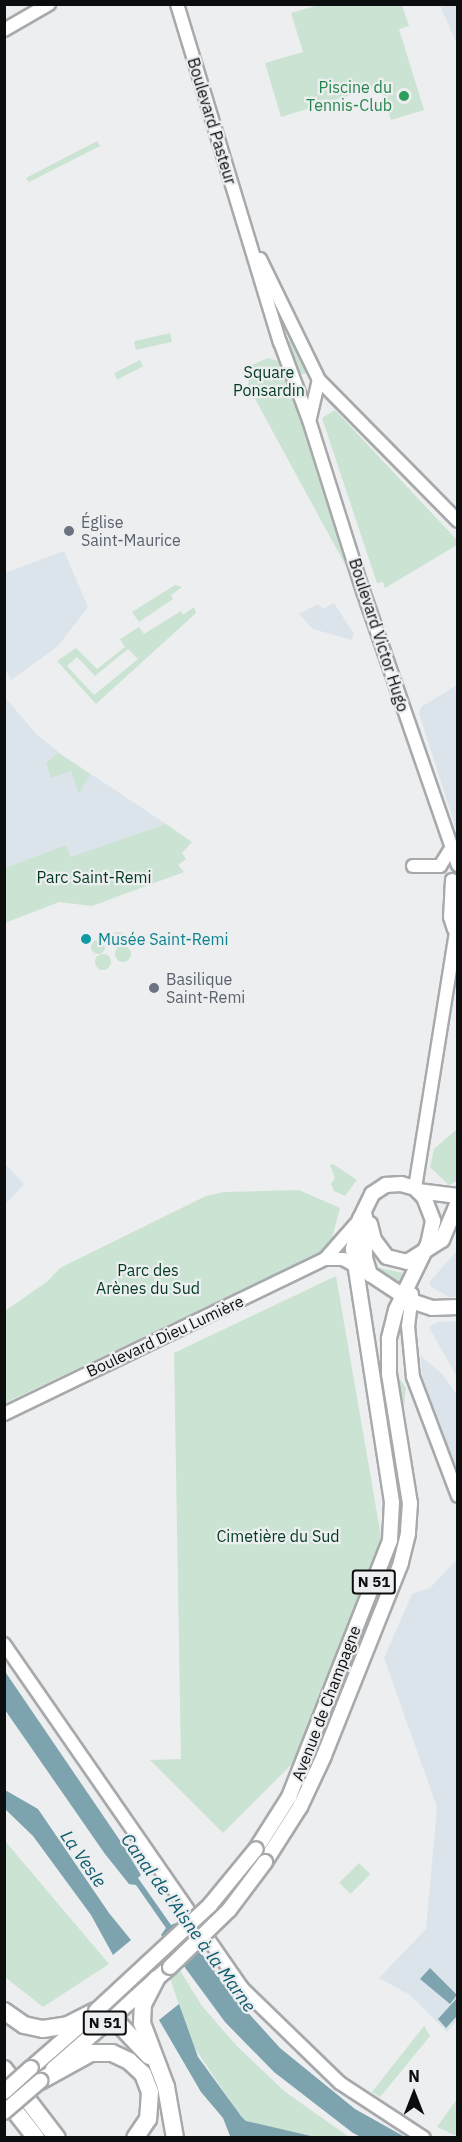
<!DOCTYPE html>
<meta charset="utf-8">
<style>
body{margin:0}
#map{position:relative;width:462px;height:2142px;overflow:hidden;background:#eceef0;font-family:"IBM Plex Sans",sans-serif}
div>[style]{position:absolute}
.built>*{inset:0;background:#dce4eb}
.green>*{inset:0;background:#cbe3d2;transform-origin:0 0}
.round{border-radius:50%}
.water>*{inset:0;background:#7da3af}
.roads{filter:drop-shadow(2px 0 #a7a9ab) drop-shadow(-2px 0 #a7a9ab) drop-shadow(0 2px #a7a9ab) drop-shadow(0 -2px #a7a9ab)}
.secondary>*{height:12px;margin:-6px;padding:0 6px;transform-origin:6px;border-radius:6px;background:#fff}
.primary>*{height:14px;margin:-7px;padding:0 7px;transform-origin:7px;border-radius:7px;background:#fff}
.highway>*{height:16px;margin:-8px;padding:0 8px;transform-origin:8px;border-radius:8px;background:#fff}
.bridges{filter:drop-shadow(2px 0 #a7a9ab) drop-shadow(-2px 0 #a7a9ab) drop-shadow(0 2px #a7a9ab) drop-shadow(0 -2px #a7a9ab)}
.primary-bridge>*{height:14px;margin:-7px;padding:0 7px;transform-origin:7px;border-radius:7px;background:#fff}
.dots>*{width:16px;height:16px;translate:-50% -50%;box-sizing:border-box;border:3px solid #eceef0;border-radius:50%}
span{translate:-50% -50%;white-space:nowrap;text-align:center;line-height:1.15;-webkit-text-stroke:4.5px #eceef0;paint-order:stroke}
.shield-label span{padding:2px 4px;background:#eceef0;border:2px solid;border-radius:4px;-webkit-text-stroke-width:0}
.shield-label{font-size:15px;color:#0c0d0e;font-weight:700}
.leisure-label{font-size:16px;color:#27864d}
.right{translate:-100% -50%;text-align:right}
.street-label{font-size:16px;color:#0c0d0e}
.park-label{font-size:16px;color:#013b1f}
.worship-label{font-size:16px;color:#5b616d}
.left{translate:0 -50%;text-align:left}
.culture-label{font-size:16px;color:#0d838f}
.water-label{font-size:18px;color:#0d5b6d;font-style:italic}
.frame{position:absolute;inset:0;border:6px solid #0c0d0e;pointer-events:none}
.north{position:absolute;left:384px;top:2064px;width:60px;height:60px;-webkit-text-stroke:4px #eceef0;paint-order:stroke;rotate:0deg;font-size:16px;font-weight:700;line-height:24px;text-align:center;color:#0c0d0e}
.north::after{content:'';display:block;margin:auto;width:21px;height:27px;background:#0c0d0e;clip-path:polygon(50% 0,100% 100%,50% 72%,0 100%)}
</style>
<div id="map">
<div class="built">
<div style="clip-path:polygon(440px 5px,457px 5px,457px 45px)"></div>
<div style="clip-path:polygon(64px 551px,88px 607px,58px 646px,11px 680px,5px 669px,5px 573px)"></div>
<div style="clip-path:polygon(334px 603px,354px 634px,352px 640px,313px 629px,299px 614px,318px 604px,323px 609px)"></div>
<div style="clip-path:polygon(457px 685px,458px 685px,457px 832px,419px 713px,421px 707px)"></div>
<div style="clip-path:polygon(4px 696px,36px 734px,61px 754px,166px 824px,70px 858px,66px 846px,5px 868px)"></div>
<div style="clip-path:polygon(5px 1164px,24px 1184px,5px 1205px,4px 1205px)"></div>
<div style="clip-path:polygon(457px 1251px,457px 1297px,449px 1297px,430px 1286px,430px 1281px)"></div>
<div style="clip-path:polygon(457px 1321px,458px 1321px,457px 1377px,429px 1327px,438px 1322px)"></div>
<div style="clip-path:polygon(420px 1355px,443px 1375px,457px 1395px,457px 1475px,423px 1380px)"></div>
<div style="clip-path:polygon(457px 1559px,457px 2021px,447px 2032px,410px 1995px,379px 1978px,426px 1929px,437px 1807px,384px 1658px,412px 1594px,430px 1588px)"></div>
</div>
<div class="green">
<div style="clip-path:polygon(319px 5px,402px 5px,409px 26px,399px 29px,424px 110px,391px 120px,380px 86px,281px 117px,265px 63px,303px 52px,291px 13px)"></div>
<div style="clip-path:polygon(97px 141px,100px 146px,29px 182px,26px 178px)"></div>
<div style="left:170px;top:333px;width:9px;height:37px;rotate:77deg"></div>
<div style="clip-path:polygon(289px 340px,297px 345px,310px 369px,305px 374px,298px 373px,286px 341px)"></div>
<div style="clip-path:polygon(268px 358px,278px 361px,288px 372px,347px 568px,248px 386px,250px 366px)"></div>
<div style="left:140px;top:360px;width:7px;height:29px;rotate:63deg"></div>
<div style="clip-path:polygon(335px 410px,457px 540px,457px 545px,380px 591px,385px 588px,383px 582px,377px 583px,322px 418px)"></div>
<div style="clip-path:polygon(175px 585px,182px 587px,171px 595px,173px 599px,139px 622px,132px 612px)"></div>
<div style="clip-path:polygon(evenodd,194px 607px,196px 613px,96px 704px,57px 661px,76px 648px,97px 669px,125px 647px,120px 639px,139px 627px,144px 634px,181px 611px,183px 615px,194px 607px,128px 649px,138px 659px,94px 695px,67px 666px,77px 657px,95px 676px,128px 649px)"></div>
<div style="clip-path:polygon(58px 753px,90px 774px,79px 794px,71px 771px,51px 778px,46px 763px)"></div>
<div style="clip-path:polygon(166px 824px,192px 842px,182px 853px,186px 859px,178px 865px,184px 872px,92px 906px,59px 902px,5px 923px,5px 868px,66px 845px,71px 857px)"></div>
<div class="round" style="left:110px;top:932px;width:16px;height:16px"></div>
<div class="round" style="left:91px;top:940px;width:14px;height:14px"></div>
<div class="round" style="left:115px;top:946px;width:16px;height:16px"></div>
<div class="round" style="left:95px;top:954px;width:16px;height:16px"></div>
<div style="clip-path:polygon(457px 1129px,457px 1181px,449px 1185px,430px 1167px,434px 1149px)"></div>
<div style="clip-path:polygon(333px 1164px,357px 1180px,345px 1196px,334px 1191px,331px 1184px,335px 1178px,330px 1165px)"></div>
<div style="clip-path:polygon(299px 1190px,340px 1208px,331px 1242px,323px 1251px,5px 1403px,5px 1311px,48px 1281px,60px 1268px,206px 1196px,224px 1192px)"></div>
<div style="clip-path:polygon(374px 1267px,404px 1273px,399px 1286px,385px 1278px)"></div>
<div style="clip-path:polygon(336px 1276px,383px 1548px,299px 1757px,223px 1833px,150px 1760px,181px 1759px,174px 1353px)"></div>
<div style="clip-path:polygon(397px 1375px,406px 1388px,404px 1406px,398px 1392px)"></div>
<div style="clip-path:polygon(5px 1841px,109px 1964px,43px 2007px,5px 1977px)"></div>
<div style="left:359px;top:1863px;width:16px;height:28px;rotate:45deg"></div>
<div style="clip-path:polygon(179px 1969px,202px 2006px,236px 2045px,284px 2091px,349px 2137px,315px 2137px,279px 2130px,246px 2121px,237px 2111px,192px 2044px,170px 1978px)"></div>
<div style="clip-path:polygon(424px 2026px,430px 2036px,380px 2097px,372px 2092px)"></div>
<div style="clip-path:polygon(457px 2099px,457px 2136px,437px 2127px)"></div>
</div>
<div class="water">
<div style="clip-path:polygon(4px 1670px,121px 1842px,141px 1875px,138px 1878px,171px 1925px,178px 1922px,233px 1996px,280px 2048px,355px 2109px,405px 2137px,361px 2137px,353px 2133px,274px 2072px,225px 2022px,161px 1935px,166px 1928px,136px 1885px,129px 1884px,105px 1854px,5px 1710px)"></div>
<div style="clip-path:polygon(5px 1790px,38px 1809px,109px 1913px,131px 1940px,113px 1955px,91px 1915px,33px 1836px,5px 1809px)"></div>
<div style="clip-path:polygon(430px 1968px,457px 1995px,450px 2004px,420px 1979px)"></div>
<div style="clip-path:polygon(457px 1998px,457px 2016px,446px 2028px,438px 2019px)"></div>
<div style="clip-path:polygon(179px 2004px,198px 2057px,241px 2116px,246px 2121px,315px 2137px,230px 2136px,223px 2118px,201px 2092px,159px 2020px)"></div>
</div>
<div class="roads">
<div class="secondary">
<div style="left:177px;top:4px;width:353px;rotate:73.1deg"></div>
<div style="left:280px;top:342px;width:83px;rotate:69.6deg"></div>
<div style="left:309px;top:420px;width:179px;rotate:72.5deg"></div>
<div style="left:363px;top:591px;width:290px;rotate:70.9deg"></div>
<div style="left:4px;top:30px;width:52px;rotate:-30deg"></div>
<div style="left:260px;top:259px;width:135px;rotate:64deg"></div>
<div style="left:319px;top:380px;width:198px;rotate:45.4deg"></div>
<div style="left:310px;top:418px;width:39px;rotate:-77deg"></div>
<div style="left:413px;top:866px;width:27px"></div>
<div style="left:440px;top:866px;width:19px;rotate:-58deg"></div>
<div style="left:452px;top:880px;width:37px;rotate:93deg"></div>
<div style="left:450px;top:917px;width:13px;rotate:72deg"></div>
<div style="left:415px;top:1188px;width:272px;rotate:-80.9deg"></div>
<div style="left:325px;top:1259px;width:18px"></div>
<div style="left:343px;top:1259px;width:23px;rotate:29deg"></div>
<div style="left:412px;top:1294px;width:32px;rotate:97deg"></div>
<div style="left:408px;top:1326px;width:51px;rotate:84.4deg"></div>
<div style="left:413px;top:1377px;width:127px;rotate:69.3deg"></div>
<div style="left:4px;top:1414px;width:356px;rotate:-25.8deg"></div>
<div style="left:325px;top:1259px;width:53px;rotate:-48.8deg"></div>
<div style="left:4px;top:1644px;width:418px;rotate:55.3deg"></div>
<div style="left:242px;top:1988px;width:136px;rotate:44.1deg"></div>
<div style="left:340px;top:2083px;width:100px;rotate:33.2deg"></div>
</div>
<div class="primary">
<div style="left:418px;top:1191px;width:40px;rotate:7.1deg"></div>
<div style="left:365px;top:1216px;width:42px;rotate:90deg"></div>
<div style="left:365px;top:1258px;width:17px;rotate:73deg"></div>
<div style="left:370px;top:1274px;width:49px;rotate:33.4deg"></div>
<div style="left:411px;top:1301px;width:22px;rotate:18deg"></div>
<div style="left:432px;top:1308px;width:26px;rotate:-2deg"></div>
<div style="left:370px;top:1224px;width:16px;rotate:76deg"></div>
<div style="left:374px;top:1240px;width:21px;rotate:53deg"></div>
<div style="left:387px;top:1257px;width:21px;rotate:14deg"></div>
<div style="left:407px;top:1262px;width:41px;rotate:-32.2deg"></div>
<div style="left:442px;top:1240px;width:41px;rotate:-67.2deg"></div>
<div style="left:256px;top:1849px;width:62px;rotate:-57.6deg"></div>
<div style="left:289px;top:1797px;width:276px;rotate:-68.5deg"></div>
<div style="left:390px;top:1540px;width:38px;rotate:-87deg"></div>
<div style="left:392px;top:1502px;width:256px;rotate:-98.8deg"></div>
<div style="left:353px;top:1249px;width:31px;rotate:-77deg"></div>
<div style="left:360px;top:1219px;width:28px;rotate:-64deg"></div>
<div style="left:372px;top:1194px;width:17px;rotate:-33deg"></div>
<div style="left:386px;top:1185px;width:15px;rotate:-4deg"></div>
<div style="left:401px;top:1184px;width:15px;rotate:16deg"></div>
<div style="left:415px;top:1188px;width:13px;rotate:45deg"></div>
<div style="left:424px;top:1197px;width:26px;rotate:69deg"></div>
<div style="left:433px;top:1221px;width:24px;rotate:102deg"></div>
<div style="left:428px;top:1244px;width:73px;rotate:115.9deg"></div>
<div style="left:396px;top:1310px;width:30px;rotate:104deg"></div>
<div style="left:389px;top:1339px;width:35px;rotate:90deg"></div>
<div style="left:389px;top:1374px;width:131px;rotate:80.8deg"></div>
<div style="left:410px;top:1503px;width:31px;rotate:94deg"></div>
<div style="left:408px;top:1534px;width:30px;rotate:104deg"></div>
<div style="left:401px;top:1563px;width:208px;rotate:111.8deg"></div>
<div style="left:324px;top:1756px;width:56px;rotate:115.2deg"></div>
<div style="left:300px;top:1807px;width:65px;rotate:122.5deg"></div>
<div style="left:31px;top:2068px;width:70px;rotate:-41deg"></div>
<div style="left:53px;top:2069px;width:155px;rotate:-41.1deg"></div>
</div>
<div class="highway">
<div style="left:156px;top:1979px;width:28px;rotate:117deg"></div>
<div style="left:143px;top:2004px;width:19px;rotate:93deg"></div>
<div style="left:142px;top:2023px;width:68px;rotate:69.4deg"></div>
<div style="left:166px;top:2087px;width:52px;rotate:80deg"></div>
<div style="left:4px;top:2011px;width:24px;rotate:35deg"></div>
<div style="left:24px;top:2025px;width:19px;rotate:12deg"></div>
<div style="left:43px;top:2029px;width:25px;rotate:-9deg"></div>
<div style="left:68px;top:2025px;width:31px;rotate:-27deg"></div>
<div style="left:119px;top:2024px;width:44px;rotate:46.8deg"></div>
<div style="left:4px;top:2069px;width:87px;rotate:52.5deg"></div>
<div style="left:40px;top:2081px;width:58px;rotate:-28.8deg"></div>
<div style="left:91px;top:2053px;width:21px"></div>
<div style="left:112px;top:2053px;width:19px;rotate:25deg"></div>
<div style="left:129px;top:2061px;width:19px;rotate:43deg"></div>
<div style="left:143px;top:2074px;width:19px;rotate:69deg"></div>
<div style="left:150px;top:2092px;width:27px;rotate:94deg"></div>
<div style="left:148px;top:2119px;width:23px;rotate:124deg"></div>
<div style="left:4px;top:2097px;width:52px;rotate:52deg"></div>
</div>
</div>
<div class="bridges">
<div class="primary-bridge">
<div style="left:170px;top:1967px;width:82px;rotate:-44deg"></div>
<div style="left:229px;top:1910px;width:60px;rotate:-53.1deg"></div>
<div style="left:96px;top:2011px;width:156px;rotate:-42.9deg"></div>
<div style="left:210px;top:1905px;width:72px;rotate:-50.6deg"></div>
<div style="left:4px;top:2092px;width:36px;rotate:-42deg"></div>
<div style="left:4px;top:2112px;width:48px;rotate:-40.7deg"></div>
</div>
</div>
<div class="dots">
<div style="left:404px;top:96px;background:#2e9e5b"></div>
<div style="left:69px;top:531px;background:#6b7280"></div>
<div style="left:86px;top:939px;background:#0f9aa8"></div>
<div style="left:154px;top:988px;background:#6b7280"></div>
</div>
<div class="shield-label">
<span style="left:374px;top:1582px">N 51</span>
<span style="left:105px;top:2023px">N 51</span>
</div>
<div class="leisure-label">
<span class="right" style="left:392px;top:96px">Piscine du<br>Tennis-Club</span>
</div>
<div class="street-label">
<span style="left:212px;top:121px;rotate:73deg">Boulevard Pasteur</span>
<span style="left:379px;top:635px;rotate:72deg">Boulevard Victor Hugo</span>
<span style="left:165px;top:1336px;rotate:-25deg">Boulevard Dieu Lumière</span>
<span style="left:326px;top:1703px;rotate:-69deg">Avenue de Champagne</span>
</div>
<div class="park-label">
<span style="left:269px;top:381px">Square<br>Ponsardin</span>
<span style="left:94px;top:877px">Parc Saint-Remi</span>
<span style="left:148px;top:1279px">Parc des<br>Arènes du Sud</span>
<span style="left:278px;top:1536px">Cimetière du Sud</span>
</div>
<div class="worship-label">
<span class="left" style="left:81px;top:531px">Église<br>Saint-Maurice</span>
<span class="left" style="left:166px;top:988px">Basilique<br>Saint-Remi</span>
</div>
<div class="culture-label">
<span class="left" style="left:98px;top:939px">Musée Saint-Remi</span>
</div>
<div class="water-label">
<span style="left:83px;top:1859px;rotate:55deg">La Vesle</span>
<span style="left:188px;top:1923px;rotate:54deg">Canal de l'Aisne à la Marne</span>
</div>
<div class="frame"></div>
<div class="north">N</div>
</div>
